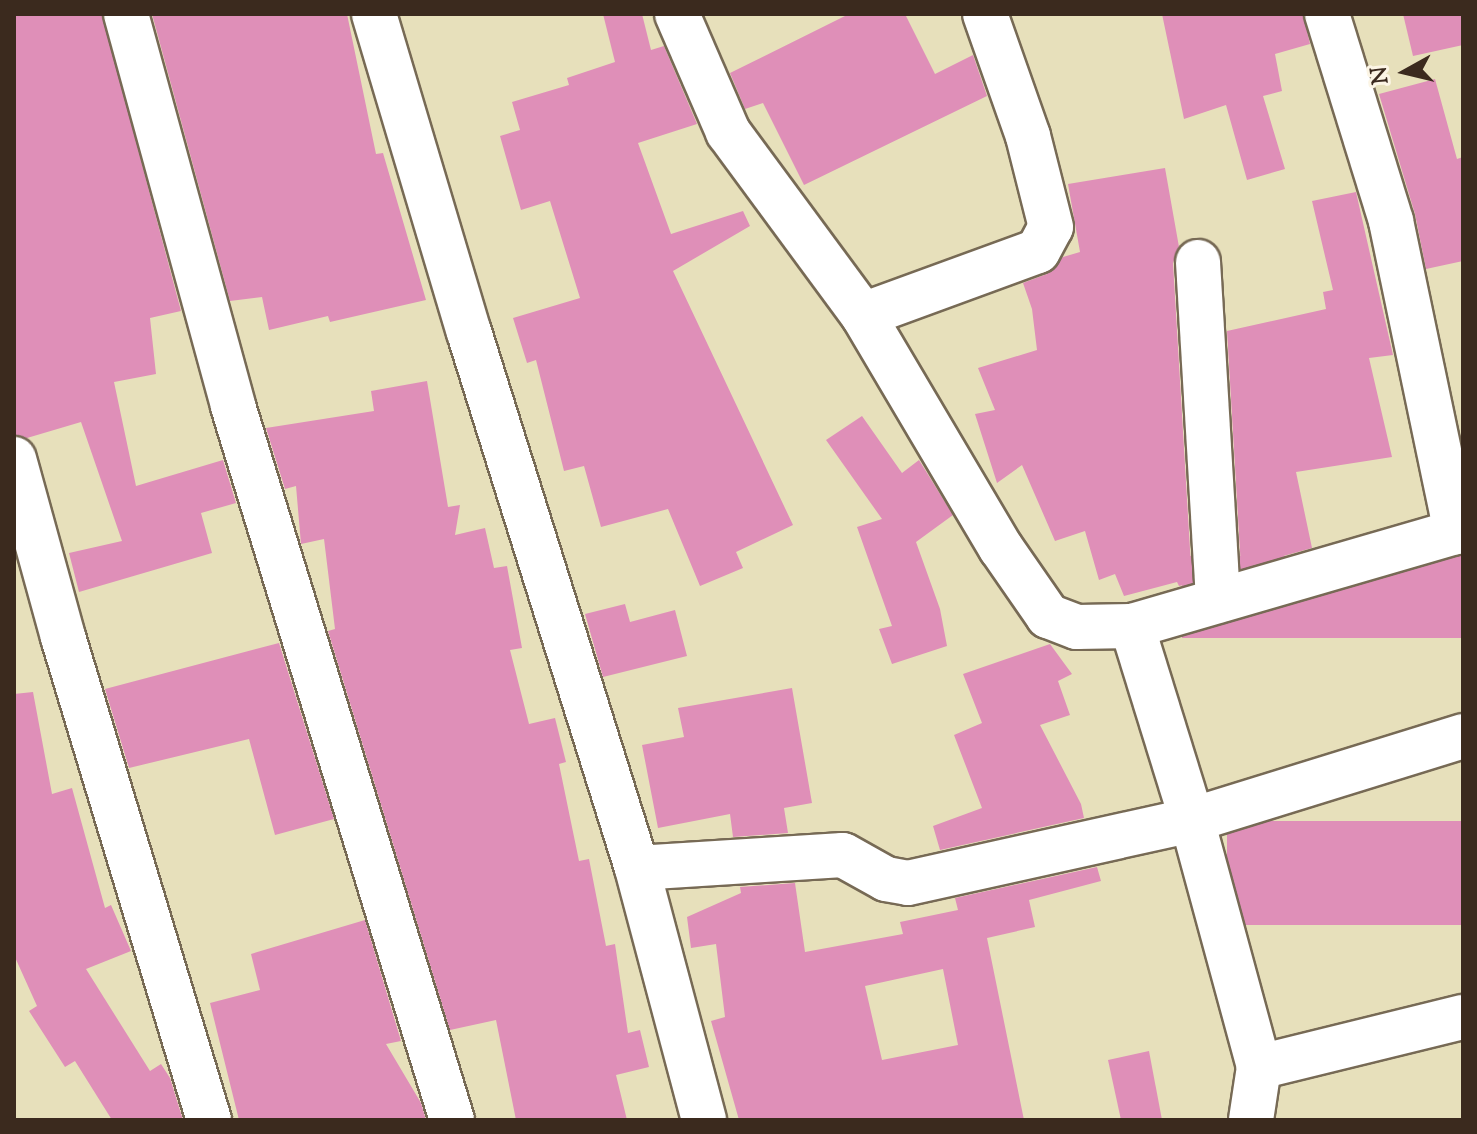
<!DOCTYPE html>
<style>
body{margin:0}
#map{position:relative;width:1477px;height:1134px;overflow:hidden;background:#e7e0bb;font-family:"Sorts Mill Goudy",serif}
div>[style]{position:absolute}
.building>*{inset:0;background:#df8fb8;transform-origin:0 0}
.roads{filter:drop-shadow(2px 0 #776a55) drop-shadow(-2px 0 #776a55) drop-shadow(0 2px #776a55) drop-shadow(0 -2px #776a55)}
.minor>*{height:44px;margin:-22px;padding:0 22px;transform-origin:22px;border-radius:22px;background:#fff}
span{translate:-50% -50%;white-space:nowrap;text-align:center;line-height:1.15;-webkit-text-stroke:8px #fcf5e5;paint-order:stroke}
.frame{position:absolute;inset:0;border:16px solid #3b2a1e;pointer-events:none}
.north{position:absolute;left:1365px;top:32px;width:80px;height:80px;-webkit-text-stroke:6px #fcf5e5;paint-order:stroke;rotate:262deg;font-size:22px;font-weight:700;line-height:32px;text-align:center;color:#3b2a1e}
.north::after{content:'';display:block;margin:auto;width:28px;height:36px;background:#3b2a1e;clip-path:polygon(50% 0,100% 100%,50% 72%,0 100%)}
</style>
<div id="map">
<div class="building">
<div style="clip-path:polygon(14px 14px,102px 14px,181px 311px,150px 318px,156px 374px,114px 382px,136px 486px,223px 460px,236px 503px,201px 513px,212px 553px,79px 592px,69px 553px,122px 541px,81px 422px,27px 438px,14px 435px)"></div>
<div style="clip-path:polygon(152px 14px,347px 14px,376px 154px,383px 153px,426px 300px,330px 322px,328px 316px,269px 330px,262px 297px,230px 301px)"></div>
<div style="clip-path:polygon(603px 14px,642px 14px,651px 50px,664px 46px,697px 124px,638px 143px,671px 234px,743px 211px,750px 226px,673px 271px,793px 525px,736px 552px,743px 568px,700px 586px,668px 509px,601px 527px,584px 466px,564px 471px,536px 360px,527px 363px,513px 318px,580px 298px,550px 201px,521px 210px,500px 136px,520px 130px,512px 102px,569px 85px,567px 78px,615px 62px)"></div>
<div style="clip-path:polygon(849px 14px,905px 14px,935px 74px,973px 55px,987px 96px,804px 185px,763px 103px,745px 109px,730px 73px)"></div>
<div style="clip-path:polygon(1162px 14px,1303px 14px,1310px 44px,1275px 54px,1282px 91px,1263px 96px,1285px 169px,1247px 180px,1226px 105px,1184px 119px)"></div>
<div style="clip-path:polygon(1403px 14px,1463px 14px,1463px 45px,1413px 56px)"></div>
<div style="clip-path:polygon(1435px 79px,1457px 159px,1463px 157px,1463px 261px,1426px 269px,1415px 214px,1379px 94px)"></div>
<div style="clip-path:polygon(1165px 168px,1179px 247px,1173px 263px,1192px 583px,1179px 586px,1177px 582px,1124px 596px,1115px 574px,1099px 580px,1085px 531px,1055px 541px,1022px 465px,997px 483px,975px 414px,995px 410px,978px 368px,1037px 350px,1032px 309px,1023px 283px,1047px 274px,1063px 257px,1080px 252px,1068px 184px)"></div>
<div style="clip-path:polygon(1356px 192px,1393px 355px,1369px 358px,1392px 457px,1296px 472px,1312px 548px,1241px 568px,1227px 331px,1326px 309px,1323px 292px,1333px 290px,1312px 201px)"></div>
<div style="clip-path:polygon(427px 381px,448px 507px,460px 505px,455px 535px,485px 528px,494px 568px,507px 566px,522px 648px,510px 650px,529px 724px,555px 718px,566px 762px,559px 764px,579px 861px,589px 859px,606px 946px,615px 944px,628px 1033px,640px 1030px,649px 1067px,616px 1075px,627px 1120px,516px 1120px,496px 1020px,450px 1030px,328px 631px,335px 629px,324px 539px,301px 544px,296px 486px,285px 489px,266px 428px,374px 411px,371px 391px)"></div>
<div style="clip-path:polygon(862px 416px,902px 473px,919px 460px,953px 515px,916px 542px,940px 609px,947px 646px,892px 664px,879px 629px,892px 626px,857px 527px,882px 519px,826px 440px)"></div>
<div style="left:1463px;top:556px;width:82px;height:281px;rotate:90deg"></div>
<div style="clip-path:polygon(625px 604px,630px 622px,675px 610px,687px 656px,603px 677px,585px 614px)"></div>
<div style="clip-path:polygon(279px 643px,334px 819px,275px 835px,249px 739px,129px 768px,105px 689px)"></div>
<div style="clip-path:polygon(1050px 644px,1072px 674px,1058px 681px,1070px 715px,1040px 725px,1081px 804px,1084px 818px,940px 850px,933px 826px,982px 808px,954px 735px,982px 723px,963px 674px)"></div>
<div style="clip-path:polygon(792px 688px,812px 803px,784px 808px,788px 833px,733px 837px,730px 814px,658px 828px,642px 745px,684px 737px,678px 708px)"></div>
<div style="clip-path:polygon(33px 692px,52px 794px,72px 788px,105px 908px,111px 905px,131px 951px,86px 969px,150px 1071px,161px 1064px,170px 1078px,183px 1120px,112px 1120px,75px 1061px,65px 1067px,29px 1011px,37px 1006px,14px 955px,14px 694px)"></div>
<div style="left:1463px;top:821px;width:104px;height:236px;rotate:90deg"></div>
<div style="clip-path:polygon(evenodd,1097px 867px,1101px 881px,1029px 900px,1035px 927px,987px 938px,1024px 1120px,739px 1120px,711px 1021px,725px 1017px,716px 944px,691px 948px,687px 917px,741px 893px,740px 887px,795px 883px,805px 952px,903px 934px,900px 922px,958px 910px,955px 898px,1097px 867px,943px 969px,958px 1045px,882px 1060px,865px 986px,943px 969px)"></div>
<div style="clip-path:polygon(365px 920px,401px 1041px,386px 1044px,421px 1103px,426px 1120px,239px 1120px,210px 1003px,260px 990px,251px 954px)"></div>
<div style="clip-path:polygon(1149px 1051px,1162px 1120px,1121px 1120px,1108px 1060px)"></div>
</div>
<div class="roads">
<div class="minor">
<div style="left:126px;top:14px;width:406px;rotate:74.7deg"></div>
<div style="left:233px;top:406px;width:747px;rotate:72.95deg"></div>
<div style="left:374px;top:14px;width:332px;rotate:73.4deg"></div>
<div style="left:469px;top:332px;width:562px;rotate:72.6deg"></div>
<div style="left:637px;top:868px;width:261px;rotate:75.1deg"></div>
<div style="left:677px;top:14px;width:129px;rotate:66.6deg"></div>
<div style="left:728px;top:132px;width:227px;rotate:53.6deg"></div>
<div style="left:863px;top:315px;width:271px;rotate:59.4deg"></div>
<div style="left:1001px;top:548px;width:83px;rotate:55.3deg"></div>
<div style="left:1048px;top:616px;width:31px;rotate:21deg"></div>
<div style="left:1077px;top:627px;width:55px;rotate:-1deg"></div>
<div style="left:1132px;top:626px;width:203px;rotate:72.8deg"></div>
<div style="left:1192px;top:820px;width:256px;rotate:74.8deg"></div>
<div style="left:1259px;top:1067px;width:54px;rotate:98.6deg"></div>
<div style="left:1327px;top:14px;width:217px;rotate:72.8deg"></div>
<div style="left:1391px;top:221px;width:318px;rotate:78.2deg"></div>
<div style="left:1198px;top:262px;width:339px;rotate:86.6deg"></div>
<div style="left:863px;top:315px;width:186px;rotate:-20.1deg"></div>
<div style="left:1038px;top:251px;width:27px;rotate:-62deg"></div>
<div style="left:1051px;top:227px;width:94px;rotate:-104.2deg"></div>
<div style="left:1028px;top:136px;width:129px;rotate:-109.4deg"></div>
<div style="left:14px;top:459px;width:185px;rotate:74.6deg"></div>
<div style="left:63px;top:637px;width:505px;rotate:73.18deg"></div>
<div style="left:1132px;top:626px;width:345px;rotate:-16.2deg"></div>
<div style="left:637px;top:868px;width:206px;rotate:-3.6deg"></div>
<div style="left:843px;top:855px;width:49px;rotate:29.2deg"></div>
<div style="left:886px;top:879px;width:22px;rotate:10deg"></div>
<div style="left:908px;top:883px;width:291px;rotate:-12.5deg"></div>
<div style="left:1192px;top:820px;width:284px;rotate:-17.2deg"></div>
<div style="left:1259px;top:1067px;width:210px;rotate:-13.8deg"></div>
</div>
</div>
<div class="frame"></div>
<div class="north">N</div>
</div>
